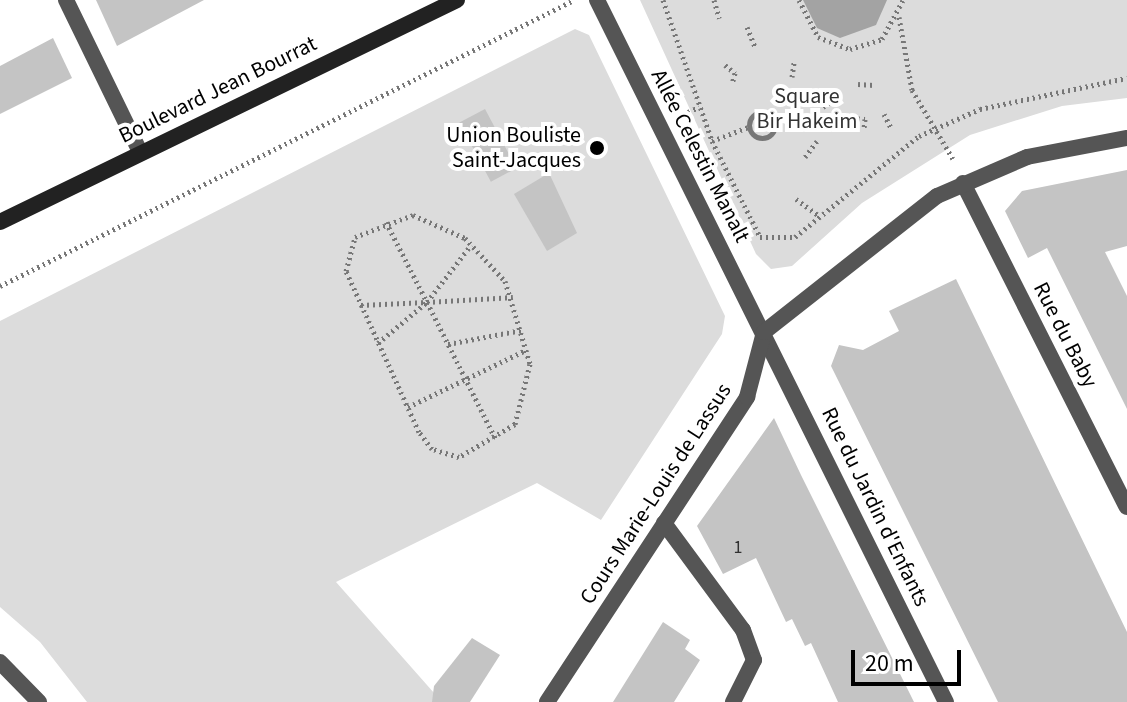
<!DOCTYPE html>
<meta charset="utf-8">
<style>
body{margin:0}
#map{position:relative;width:1127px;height:702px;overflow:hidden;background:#fff;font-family:"Source Sans 3",sans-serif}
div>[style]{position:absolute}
.green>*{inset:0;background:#dcdcdc}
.water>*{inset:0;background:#a3a3a3}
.building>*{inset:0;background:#c4c4c4;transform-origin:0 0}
.path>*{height:5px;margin-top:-2.5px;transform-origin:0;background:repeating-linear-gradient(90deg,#777 0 2px,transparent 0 6px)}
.path>.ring{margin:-2.5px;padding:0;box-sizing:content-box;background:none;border:5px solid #777;border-radius:50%}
.minor>*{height:16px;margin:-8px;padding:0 8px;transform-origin:8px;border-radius:8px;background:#555}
.secondary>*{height:16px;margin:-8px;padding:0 8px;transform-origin:8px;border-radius:8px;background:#222}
.dots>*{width:22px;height:22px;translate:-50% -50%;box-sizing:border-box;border:4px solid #fff;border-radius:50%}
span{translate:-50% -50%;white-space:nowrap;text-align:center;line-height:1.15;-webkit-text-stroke:8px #fff;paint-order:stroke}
.number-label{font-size:18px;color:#313131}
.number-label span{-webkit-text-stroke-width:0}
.street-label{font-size:22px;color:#000}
.park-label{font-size:22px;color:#333}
.poi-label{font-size:22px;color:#000}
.right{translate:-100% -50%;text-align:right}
.scale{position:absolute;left:851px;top:650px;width:110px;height:36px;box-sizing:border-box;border:4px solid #000;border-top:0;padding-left:10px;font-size:24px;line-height:28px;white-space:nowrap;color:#000;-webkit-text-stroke:6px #fff;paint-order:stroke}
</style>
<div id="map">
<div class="green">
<div style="clip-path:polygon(640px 0,1127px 0,1127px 98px,1062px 106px,970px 135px,862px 203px,792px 266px,771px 269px,756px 254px)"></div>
<div style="clip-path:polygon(575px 29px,589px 35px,725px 316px,722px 334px,601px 520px,537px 483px,336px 582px,442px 702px,87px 702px,40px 642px,0 607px,0 321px)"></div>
</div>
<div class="water">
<div style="clip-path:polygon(803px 0,887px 0,876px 25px,840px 38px,817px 28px)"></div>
</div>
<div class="building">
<div style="clip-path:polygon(96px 0,204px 0,117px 46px)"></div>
<div style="clip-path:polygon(53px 38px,72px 78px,0 114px,0 66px)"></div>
<div style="left:485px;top:109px;width:67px;height:29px;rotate:62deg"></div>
<div style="clip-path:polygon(1127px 170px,1127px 246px,1105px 252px,1127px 296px,1127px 409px,1047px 248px,1028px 258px,1005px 211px,1022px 191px)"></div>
<div style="clip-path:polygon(549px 173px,577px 233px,547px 251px,514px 194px)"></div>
<div style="clip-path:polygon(956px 279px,1127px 632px,1127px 702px,998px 702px,831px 366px,839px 345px,863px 350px,899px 331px,889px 311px)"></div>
<div style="clip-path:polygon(774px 418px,801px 475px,914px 702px,838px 702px,811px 643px,805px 646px,792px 619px,786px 622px,756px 558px,723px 574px,697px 526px)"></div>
<div style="clip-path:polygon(663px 622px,690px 640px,685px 649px,700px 660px,674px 702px,613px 702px)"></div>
<div style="clip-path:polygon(472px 638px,500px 655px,470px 702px,432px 702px,434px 686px)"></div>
</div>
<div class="path">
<div style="left:663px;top:0;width:149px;rotate:70.8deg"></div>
<div style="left:712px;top:141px;width:107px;rotate:63.4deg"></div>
<div style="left:760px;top:237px;width:35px"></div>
<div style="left:795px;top:237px;width:160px;rotate:-39.2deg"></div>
<div style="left:919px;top:136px;width:67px;rotate:-23.9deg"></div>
<div style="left:980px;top:109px;width:150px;rotate:-11.9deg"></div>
<div style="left:714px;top:0;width:19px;rotate:74deg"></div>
<div style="left:799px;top:0;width:42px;rotate:62.8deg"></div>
<div style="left:818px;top:37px;width:34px;rotate:21deg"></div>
<div style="left:850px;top:49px;width:34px;rotate:-17deg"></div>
<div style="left:882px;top:39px;width:44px;rotate:-61.7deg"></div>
<div style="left:899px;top:17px;width:74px;rotate:79.9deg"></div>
<div style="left:912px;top:90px;width:80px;rotate:59.3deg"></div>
<div style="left:747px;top:27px;width:22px;rotate:68deg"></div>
<div style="left:725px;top:65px;width:13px;rotate:39deg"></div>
<div style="left:735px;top:73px;width:11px;rotate:105deg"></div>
<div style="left:792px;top:77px;width:15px;rotate:-82deg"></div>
<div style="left:858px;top:84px;width:16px;rotate:4deg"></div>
<div style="left:823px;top:107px;width:14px;rotate:-34deg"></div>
<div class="ring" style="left:749px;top:112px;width:21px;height:21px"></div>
<div style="left:688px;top:112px;width:12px;rotate:-24deg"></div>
<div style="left:884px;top:114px;width:16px;rotate:63deg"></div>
<div style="left:852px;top:118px;width:13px;rotate:4deg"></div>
<div style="left:865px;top:119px;width:10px;rotate:96deg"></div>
<div style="left:712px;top:141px;width:40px;rotate:-21deg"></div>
<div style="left:805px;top:157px;width:20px;rotate:-53deg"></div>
<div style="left:796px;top:199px;width:27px;rotate:36deg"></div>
<div style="left:413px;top:215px;width:57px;rotate:23.9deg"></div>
<div style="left:465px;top:238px;width:59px;rotate:47.1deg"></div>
<div style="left:505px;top:281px;width:87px;rotate:73.2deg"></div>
<div style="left:530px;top:364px;width:62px;rotate:104deg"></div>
<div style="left:515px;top:424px;width:65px;rotate:149.5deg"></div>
<div style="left:459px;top:457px;width:28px;rotate:-163deg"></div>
<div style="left:432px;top:449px;width:21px;rotate:-127deg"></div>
<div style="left:419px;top:432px;width:177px;rotate:-114.4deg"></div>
<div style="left:346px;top:271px;width:35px;rotate:-75deg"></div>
<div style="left:355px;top:237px;width:62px;rotate:-20.8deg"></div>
<div style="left:386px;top:222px;width:90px;rotate:62.9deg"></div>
<div style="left:427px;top:302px;width:72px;rotate:-52.3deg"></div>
<div style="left:0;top:286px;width:639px;rotate:-26.48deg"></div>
<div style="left:361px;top:305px;width:66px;rotate:-2.6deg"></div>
<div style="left:427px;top:302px;width:154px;rotate:63.4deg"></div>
<div style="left:378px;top:343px;width:64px;rotate:-39.9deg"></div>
<div style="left:427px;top:302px;width:86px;rotate:-3.3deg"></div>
<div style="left:448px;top:344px;width:75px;rotate:-10.7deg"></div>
<div style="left:408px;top:407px;width:131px;rotate:-25.8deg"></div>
</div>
<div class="minor">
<div style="left:66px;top:0;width:169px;rotate:64deg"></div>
<div style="left:597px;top:0;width:784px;rotate:63.57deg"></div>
<div style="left:963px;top:183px;width:363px;rotate:63.2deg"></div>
<div style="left:664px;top:523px;width:133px;rotate:53.6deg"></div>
<div style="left:743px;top:630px;width:32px;rotate:70deg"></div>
<div style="left:754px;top:660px;width:47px;rotate:116.6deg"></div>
<div style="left:0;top:662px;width:56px;rotate:45.7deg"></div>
<div style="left:547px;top:702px;width:365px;rotate:-56.7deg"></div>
<div style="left:747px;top:397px;width:67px;rotate:-75.3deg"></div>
<div style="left:764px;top:332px;width:220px;rotate:-38.2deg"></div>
<div style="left:937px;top:196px;width:98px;rotate:-23.4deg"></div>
<div style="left:1027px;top:157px;width:102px;rotate:-10.8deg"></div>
</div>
<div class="secondary">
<div style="left:0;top:222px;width:508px;rotate:-25.91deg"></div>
</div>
<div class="dots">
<div style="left:597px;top:148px;background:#000"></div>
</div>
<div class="number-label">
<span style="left:738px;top:548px">1</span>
</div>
<div class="street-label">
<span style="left:218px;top:90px;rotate:-26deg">Boulevard Jean Bourrat</span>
<span style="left:700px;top:156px;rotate:63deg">Allée Celestin Manalt</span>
<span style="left:1065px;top:335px;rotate:63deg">Rue du Baby</span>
<span style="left:656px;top:494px;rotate:-57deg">Cours Marie-Louis de Lassus</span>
<span style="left:875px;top:507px;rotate:64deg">Rue du Jardin d'Enfants</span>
</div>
<div class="park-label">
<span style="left:807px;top:109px">Square<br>Bir Hakeim</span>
</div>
<div class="poi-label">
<span class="right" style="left:581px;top:148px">Union Bouliste<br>Saint-Jacques</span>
</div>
<div class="scale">20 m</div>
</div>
